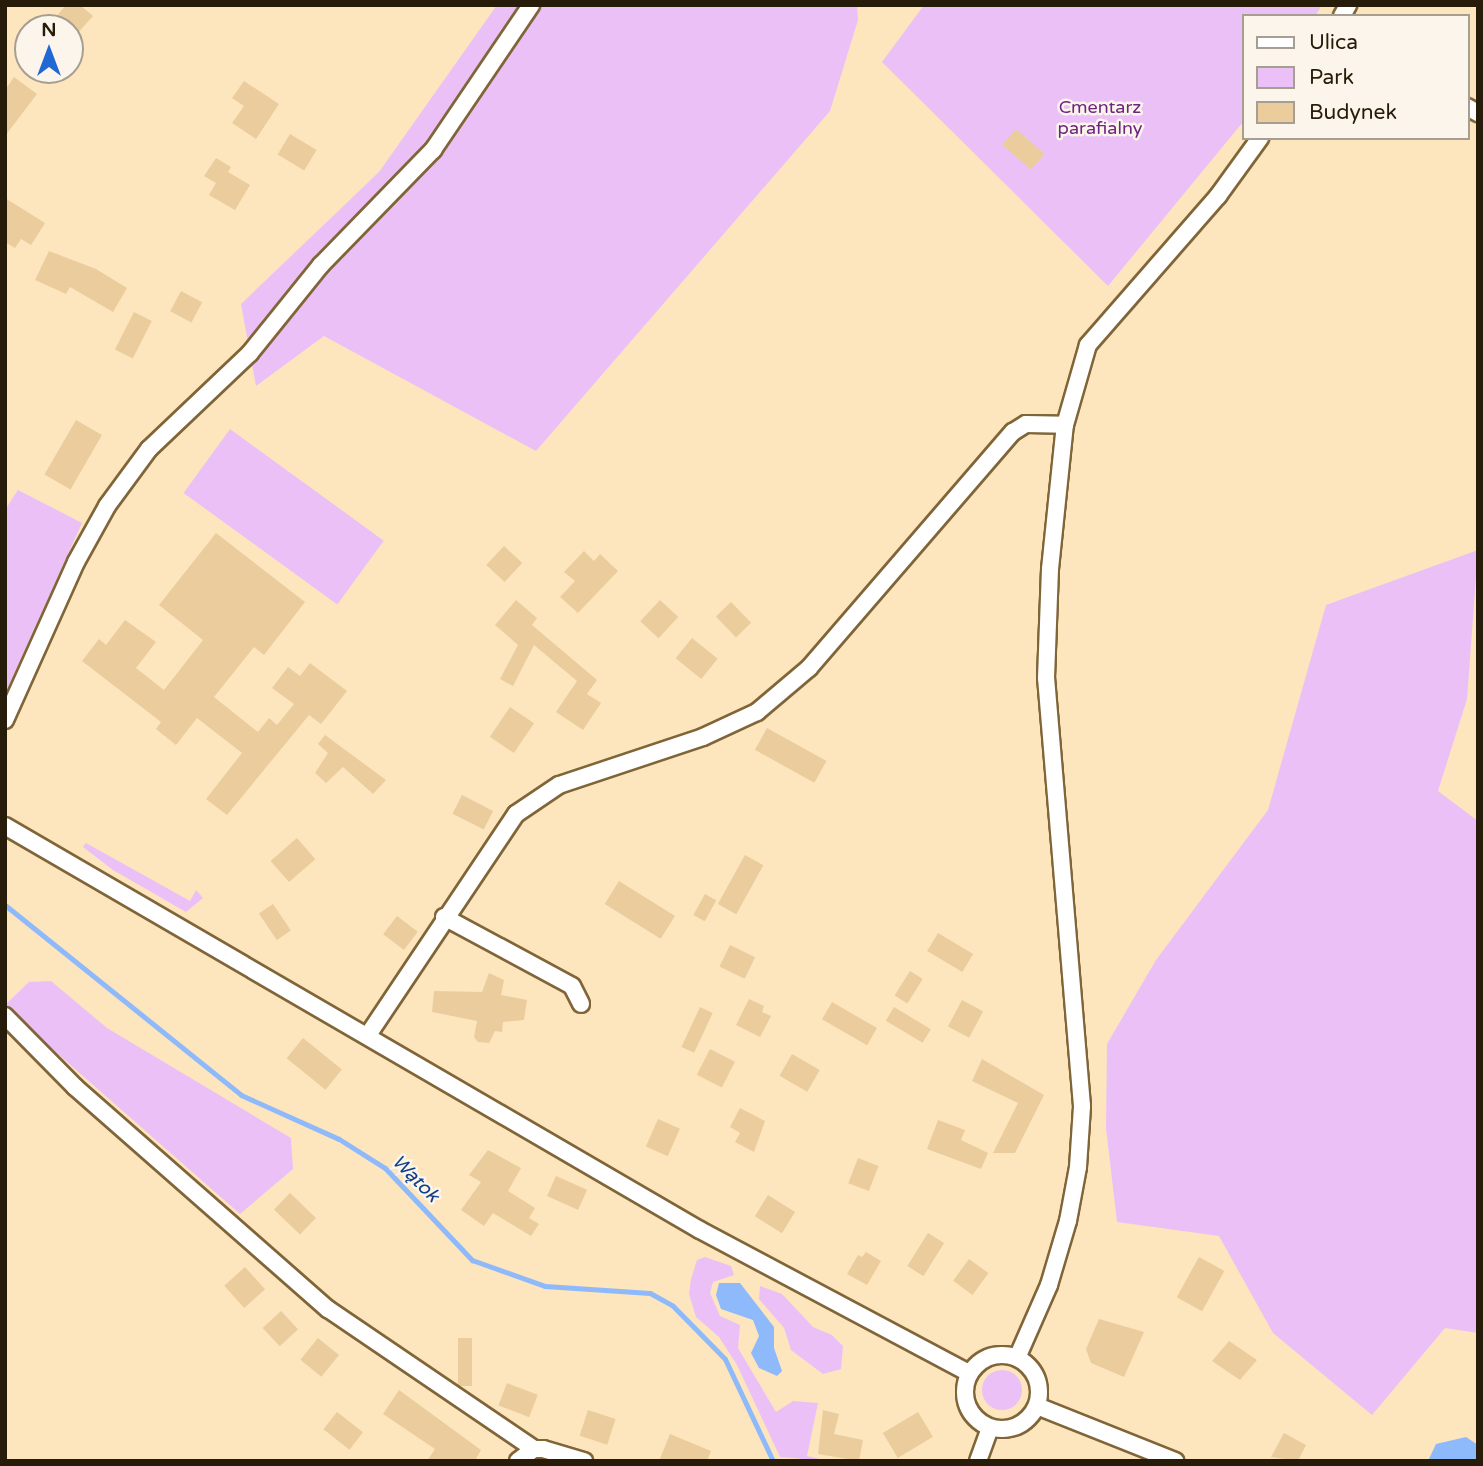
<!DOCTYPE html>
<meta charset="utf-8">
<style>
body{margin:0}
#map{position:relative;width:1483px;height:1466px;overflow:hidden;background:#fde5be;font-family:"Varela Round",sans-serif}
div>[style]{position:absolute}
.green>*{inset:0;background:#ebc0f7;transform-origin:0 0}
.round{border-radius:50%}
.water>*{inset:0;background:#8eb9fa}
.stream>*{height:5px;margin:-2.5px;padding:0 2.5px;transform-origin:2.5px;border-radius:2.5px;background:#8eb9fa}
.building>*{inset:0;background:#ebcd9d;transform-origin:0 0}
.roads{filter:drop-shadow(2px 0 #806538) drop-shadow(-2px 0 #806538) drop-shadow(0 2px #806538) drop-shadow(0 -2px #806538)}
.minor>*{height:16px;margin:-8px;padding:0 8px;transform-origin:8px;border-radius:8px;background:#fff}
.minor>.ring{margin:-8px;padding:0;box-sizing:content-box;background:none;border:16px solid #fff;border-radius:50%}
span{translate:-50% -50%;white-space:nowrap;text-align:center;line-height:1.15;-webkit-text-stroke:5px #fbf5eb;paint-order:stroke}
.park-label{font-size:18px;color:#6f2482}
.water-label{font-size:19px;color:#103f85;font-style:italic}
.frame{position:absolute;inset:0;border:7px solid #271c09;pointer-events:none}
.legend{position:absolute;left:1242px;top:14px;width:228px;height:126px;box-sizing:border-box;background:#fbf5eb;border:2px solid #a69e91;margin:0;padding:9px 12px;list-style:none;font-size:21px;color:#271c09}
.legend li{display:flex;align-items:center;gap:14px;height:35px}
.legend b{width:35px;border:2px solid #a69e91}
.north{position:absolute;left:14px;top:14px;width:70px;height:70px;box-sizing:border-box;background:#fbf5eb;border:2px solid #a69e91;border-radius:50%;rotate:0deg;font-size:19px;font-weight:700;line-height:28px;text-align:center;color:#271c09}
.north::after{content:'';display:block;margin:auto;width:24px;height:32px;background:#2069d5;clip-path:polygon(50% 0,100% 100%,50% 72%,0 100%)}
</style>
<div id="map">
<div class="green">
<div style="clip-path:polygon(497px 5px,857px 5px,858px 20px,830px 111px,536px 451px,324px 336px,256px 386px,241px 304px,379px 172px)"></div>
<div style="clip-path:polygon(924px 5px,1322px 5px,1315px 16px,1243px 16px,1243px 122px,1108px 286px,882px 62px)"></div>
<div style="left:230px;top:429px;width:190px;height:79px;rotate:36deg"></div>
<div style="clip-path:polygon(18px 490px,82px 523px,5px 694px,5px 510px)"></div>
<div style="clip-path:polygon(1478px 550px,1467px 699px,1438px 791px,1478px 821px,1478px 1333px,1445px 1328px,1372px 1415px,1273px 1333px,1219px 1236px,1117px 1222px,1106px 1128px,1107px 1044px,1156px 960px,1268px 810px,1326px 605px)"></div>
<div style="clip-path:polygon(86px 843px,190px 901px,196px 890px,203px 898px,186px 912px,113px 870px,83px 847px)"></div>
<div style="clip-path:polygon(51px 981px,107px 1028px,291px 1138px,293px 1169px,240px 1214px,42px 1040px,5px 1025px,5px 1005px,29px 982px)"></div>
<div style="clip-path:polygon(705px 1257px,731px 1266px,734px 1275px,713px 1282px,710px 1293px,720px 1316px,740px 1325px,738px 1348px,776px 1412px,793px 1401px,818px 1403px,807px 1456px,828px 1461px,780px 1457px,737px 1365px,719px 1337px,696px 1317px,689px 1294px,691px 1279px,697px 1260px)"></div>
<div style="clip-path:polygon(760px 1286px,782px 1294px,813px 1327px,832px 1335px,843px 1346px,841px 1369px,823px 1374px,791px 1350px,784px 1328px,759px 1299px)"></div>
<div class="round" style="left:982px;top:1370px;width:40px;height:40px"></div>
</div>
<div class="water">
<div style="clip-path:polygon(719px 1283px,740px 1283px,774px 1327px,774px 1348px,782px 1371px,777px 1376px,759px 1368px,751px 1353px,759px 1336px,753px 1320px,721px 1309px,716px 1295px)"></div>
<div style="clip-path:polygon(1466px 1437px,1478px 1445px,1478px 1461px,1428px 1461px,1436px 1444px)"></div>
</div>
<div class="stream">
<div style="left:5px;top:905px;width:303px;rotate:38.8deg"></div>
<div style="left:241px;top:1095px;width:107px;rotate:24.2deg"></div>
<div style="left:339px;top:1139px;width:54px;rotate:32.2deg"></div>
<div style="left:385px;top:1168px;width:127px;rotate:46.6deg"></div>
<div style="left:472px;top:1260px;width:77px;rotate:19.6deg"></div>
<div style="left:545px;top:1286px;width:105px;rotate:3.8deg"></div>
<div style="left:650px;top:1293px;width:26px;rotate:29deg"></div>
<div style="left:673px;top:1306px;width:74px;rotate:45.5deg"></div>
<div style="left:725px;top:1359px;width:113px;rotate:64.8deg"></div>
</div>
<div class="building">
<div style="clip-path:polygon(66px 5px,80px 5px,93px 16px,77px 34px,71px 28px,47px 28px)"></div>
<div style="clip-path:polygon(14px 77px,37px 94px,5px 136px,5px 90px)"></div>
<div style="clip-path:polygon(244px 81px,279px 104px,256px 139px,232px 123px,244px 106px,232px 98px)"></div>
<div style="left:1016px;top:129px;width:38px;height:21px;rotate:41deg"></div>
<div style="left:290px;top:134px;width:31px;height:24px;rotate:31deg"></div>
<div style="clip-path:polygon(216px 158px,231px 167px,228px 172px,250px 185px,235px 210px,209px 195px,216px 183px,204px 176px)"></div>
<div style="clip-path:polygon(5px 198px,45px 223px,31px 245px,21px 239px,15px 248px,5px 242px)"></div>
<div style="clip-path:polygon(49px 251px,96px 269px,127px 288px,113px 312px,70px 287px,66px 294px,35px 280px)"></div>
<div style="left:181px;top:291px;width:24px;height:23px;rotate:28deg"></div>
<div style="left:134px;top:312px;width:20px;height:42px;rotate:27deg"></div>
<div style="left:76px;top:420px;width:30px;height:63px;rotate:30deg"></div>
<div style="clip-path:polygon(216px 533px,305px 602px,264px 655px,254px 647px,214px 697px,258px 732px,269px 718px,277px 725px,294px 704px,272px 688px,288px 667px,300px 676px,310px 663px,347px 691px,321px 724px,309px 715px,227px 815px,206px 799px,242px 753px,197px 718px,176px 745px,156px 729px,161px 722px,82px 661px,99px 639px,106px 645px,125px 620px,156px 642px,136px 668px,164px 690px,203px 640px,159px 605px)"></div>
<div style="left:504px;top:546px;width:25px;height:26px;rotate:43deg"></div>
<div style="clip-path:polygon(584px 551px,594px 561px,600px 554px,618px 571px,578px 613px,560px 597px,575px 581px,564px 572px)"></div>
<div style="clip-path:polygon(516px 600px,537px 618px,532px 625px,597px 680px,587px 694px,601px 703px,583px 730px,556px 712px,577px 681px,534px 645px,513px 686px,500px 679px,518px 645px,495px 625px)"></div>
<div style="left:660px;top:600px;width:25px;height:29px;rotate:43deg"></div>
<div style="left:731px;top:602px;width:29px;height:21px;rotate:46deg"></div>
<div style="left:692px;top:638px;width:33px;height:26px;rotate:39deg"></div>
<div style="left:510px;top:707px;width:29px;height:36px;rotate:34deg"></div>
<div style="left:767px;top:728px;width:68px;height:25px;rotate:29deg"></div>
<div style="clip-path:polygon(325px 735px,386px 780px,373px 794px,343px 767px,326px 783px,315px 773px,328px 753px,318px 744px)"></div>
<div style="left:462px;top:795px;width:35px;height:21px;rotate:27deg"></div>
<div style="left:297px;top:838px;width:28px;height:35px;rotate:49deg"></div>
<div style="left:745px;top:855px;width:21px;height:56px;rotate:29deg"></div>
<div style="left:619px;top:881px;width:66px;height:27px;rotate:32deg"></div>
<div style="left:705px;top:894px;width:13px;height:24px;rotate:29deg"></div>
<div style="left:273px;top:904px;width:32px;height:17px;rotate:56deg"></div>
<div style="left:397px;top:916px;width:26px;height:23px;rotate:37deg"></div>
<div style="left:938px;top:933px;width:41px;height:21px;rotate:31deg"></div>
<div style="left:730px;top:945px;width:28px;height:24px;rotate:26deg"></div>
<div style="left:910px;top:971px;width:15px;height:29px;rotate:32deg"></div>
<div style="clip-path:polygon(489px 973px,504px 980px,501px 995px,527px 1000px,524px 1020px,503px 1022px,502px 1032px,495px 1031px,489px 1043px,478px 1042px,474px 1037px,477px 1021px,432px 1012px,434px 991px,482px 992px)"></div>
<div style="clip-path:polygon(749px 999px,764px 1006px,762px 1012px,771px 1016px,760px 1037px,736px 1025px)"></div>
<div style="left:962px;top:1000px;width:24px;height:30px;rotate:28deg"></div>
<div style="left:832px;top:1002px;width:52px;height:20px;rotate:30deg"></div>
<div style="left:700px;top:1007px;width:14px;height:44px;rotate:25deg"></div>
<div style="left:894px;top:1007px;width:43px;height:16px;rotate:31deg"></div>
<div style="left:303px;top:1038px;width:50px;height:26px;rotate:39deg"></div>
<div style="left:710px;top:1049px;width:28px;height:29px;rotate:27deg"></div>
<div style="left:792px;top:1054px;width:32px;height:25px;rotate:30deg"></div>
<div style="clip-path:polygon(982px 1059px,1044px 1095px,1015px 1153px,993px 1153px,1018px 1103px,972px 1081px)"></div>
<div style="clip-path:polygon(740px 1108px,765px 1121px,754px 1152px,735px 1142px,740px 1133px,730px 1127px)"></div>
<div style="left:658px;top:1119px;width:24px;height:30px;rotate:24deg"></div>
<div style="clip-path:polygon(938px 1120px,965px 1130px,961px 1140px,988px 1153px,981px 1169px,927px 1149px)"></div>
<div style="clip-path:polygon(488px 1150px,521px 1168px,508px 1191px,535px 1208px,529px 1218px,539px 1224px,531px 1236px,493px 1213px,484px 1226px,461px 1210px,481px 1182px,469px 1175px)"></div>
<div style="left:858px;top:1158px;width:22px;height:27px;rotate:21deg"></div>
<div style="left:556px;top:1176px;width:34px;height:22px;rotate:24deg"></div>
<div style="left:290px;top:1193px;width:36px;height:23px;rotate:44deg"></div>
<div style="left:768px;top:1195px;width:32px;height:25px;rotate:32deg"></div>
<div style="left:928px;top:1233px;width:19px;height:39px;rotate:32deg"></div>
<div style="clip-path:polygon(866px 1252px,881px 1261px,867px 1285px,847px 1274px,858px 1255px,862px 1257px)"></div>
<div style="left:1199px;top:1257px;width:29px;height:46px;rotate:29deg"></div>
<div style="left:969px;top:1259px;width:24px;height:27px;rotate:36deg"></div>
<div style="left:245px;top:1267px;width:30px;height:28px;rotate:48deg"></div>
<div style="left:281px;top:1311px;width:25px;height:25px;rotate:47deg"></div>
<div style="clip-path:polygon(1099px 1319px,1144px 1332px,1124px 1377px,1091px 1363px,1086px 1349px)"></div>
<div style="left:318px;top:1338px;width:27px;height:28px;rotate:39deg"></div>
<div style="left:458px;top:1338px;width:14px;height:48px"></div>
<div style="clip-path:polygon(1229px 1341px,1257px 1360px,1240px 1380px,1212px 1361px)"></div>
<div style="left:507px;top:1383px;width:33px;height:24px;rotate:21deg"></div>
<div style="clip-path:polygon(399px 1390px,481px 1450px,475px 1461px,427px 1461px,435px 1449px,383px 1414px)"></div>
<div style="left:588px;top:1410px;width:29px;height:27px;rotate:18deg"></div>
<div style="clip-path:polygon(823px 1410px,839px 1414px,834px 1434px,863px 1440px,859px 1461px,818px 1454px)"></div>
<div style="left:337px;top:1412px;width:33px;height:22px;rotate:38deg"></div>
<div style="left:918px;top:1412px;width:29px;height:41px;rotate:59deg"></div>
<div style="clip-path:polygon(1284px 1433px,1306px 1445px,1298px 1461px,1271px 1457px)"></div>
<div style="clip-path:polygon(670px 1434px,711px 1451px,707px 1461px,659px 1461px)"></div>
</div>
<div class="roads">
<div class="minor">
<div style="left:1342px;top:16px;width:13px;rotate:-61deg"></div>
<div style="left:1467px;top:107px;width:13px;rotate:29deg"></div>
<div style="left:5px;top:720px;width:173px;rotate:-65.8deg"></div>
<div style="left:76px;top:562px;width:64px;rotate:-61deg"></div>
<div style="left:107px;top:506px;width:71px;rotate:-53.6deg"></div>
<div style="left:149px;top:449px;width:139px;rotate:-43.5deg"></div>
<div style="left:250px;top:353px;width:113px;rotate:-51.1deg"></div>
<div style="left:321px;top:265px;width:161px;rotate:-45.8deg"></div>
<div style="left:433px;top:150px;width:175px;rotate:-55.9deg"></div>
<div style="left:5px;top:826px;width:804px;rotate:30.17deg"></div>
<div style="left:700px;top:1230px;width:305px;rotate:28deg"></div>
<div style="left:444px;top:917px;width:145px;rotate:28.3deg"></div>
<div style="left:572px;top:986px;width:20px;rotate:63deg"></div>
<div style="left:5px;top:1016px;width:100px;rotate:45.4deg"></div>
<div style="left:75px;top:1087px;width:337px;rotate:41.3deg"></div>
<div style="left:328px;top:1309px;width:249px;rotate:34.2deg"></div>
<div style="left:368px;top:1035px;width:266px;rotate:-56.2deg"></div>
<div style="left:516px;top:814px;width:52px;rotate:-34deg"></div>
<div style="left:559px;top:785px;width:152px;rotate:-18.4deg"></div>
<div style="left:703px;top:737px;width:60px;rotate:-24.8deg"></div>
<div style="left:757px;top:712px;width:68px;rotate:-40.2deg"></div>
<div style="left:809px;top:668px;width:312px;rotate:-49.2deg"></div>
<div style="left:1013px;top:432px;width:15px;rotate:-32deg"></div>
<div style="left:1026px;top:424px;width:39px;rotate:1deg"></div>
<div class="ring" style="left:965px;top:1355px;width:58px;height:58px"></div>
<div style="left:1017px;top:1358px;width:80px;rotate:-66.3deg"></div>
<div style="left:1049px;top:1285px;width:67px;rotate:-73.5deg"></div>
<div style="left:1068px;top:1221px;width:55px;rotate:-79.5deg"></div>
<div style="left:1078px;top:1167px;width:61px;rotate:-86.2deg"></div>
<div style="left:1082px;top:1106px;width:430px;rotate:-94.8deg"></div>
<div style="left:1046px;top:678px;width:109px;rotate:-87.9deg"></div>
<div style="left:1050px;top:569px;width:145px;rotate:-84.1deg"></div>
<div style="left:1065px;top:425px;width:83px;rotate:-74deg"></div>
<div style="left:1088px;top:345px;width:198px;rotate:-48.9deg"></div>
<div style="left:1218px;top:196px;width:72px;rotate:-54.1deg"></div>
<div style="left:1037px;top:1406px;width:149px;rotate:21.7deg"></div>
<div style="left:518px;top:1461px;width:20px;rotate:-37deg"></div>
<div style="left:534px;top:1449px;width:9px"></div>
<div style="left:543px;top:1449px;width:43px;rotate:16.3deg"></div>
<div style="left:978px;top:1461px;width:35px;rotate:-70deg"></div>
</div>
</div>
<div class="park-label">
<span style="left:1100px;top:118px">Cmentarz<br>parafialny</span>
</div>
<div class="water-label">
<span style="left:415px;top:1179px;rotate:45deg">Wątok</span>
</div>
<div class="frame"></div>
<ul class="legend">
<li><b style="height:9px;background:#fff"></b>Ulica</li>
<li><b style="height:19px;background:#ebc0f7"></b>Park</li>
<li><b style="height:19px;background:#ebcd9d"></b>Budynek</li>
</ul>
<div class="north">N</div>
</div>
